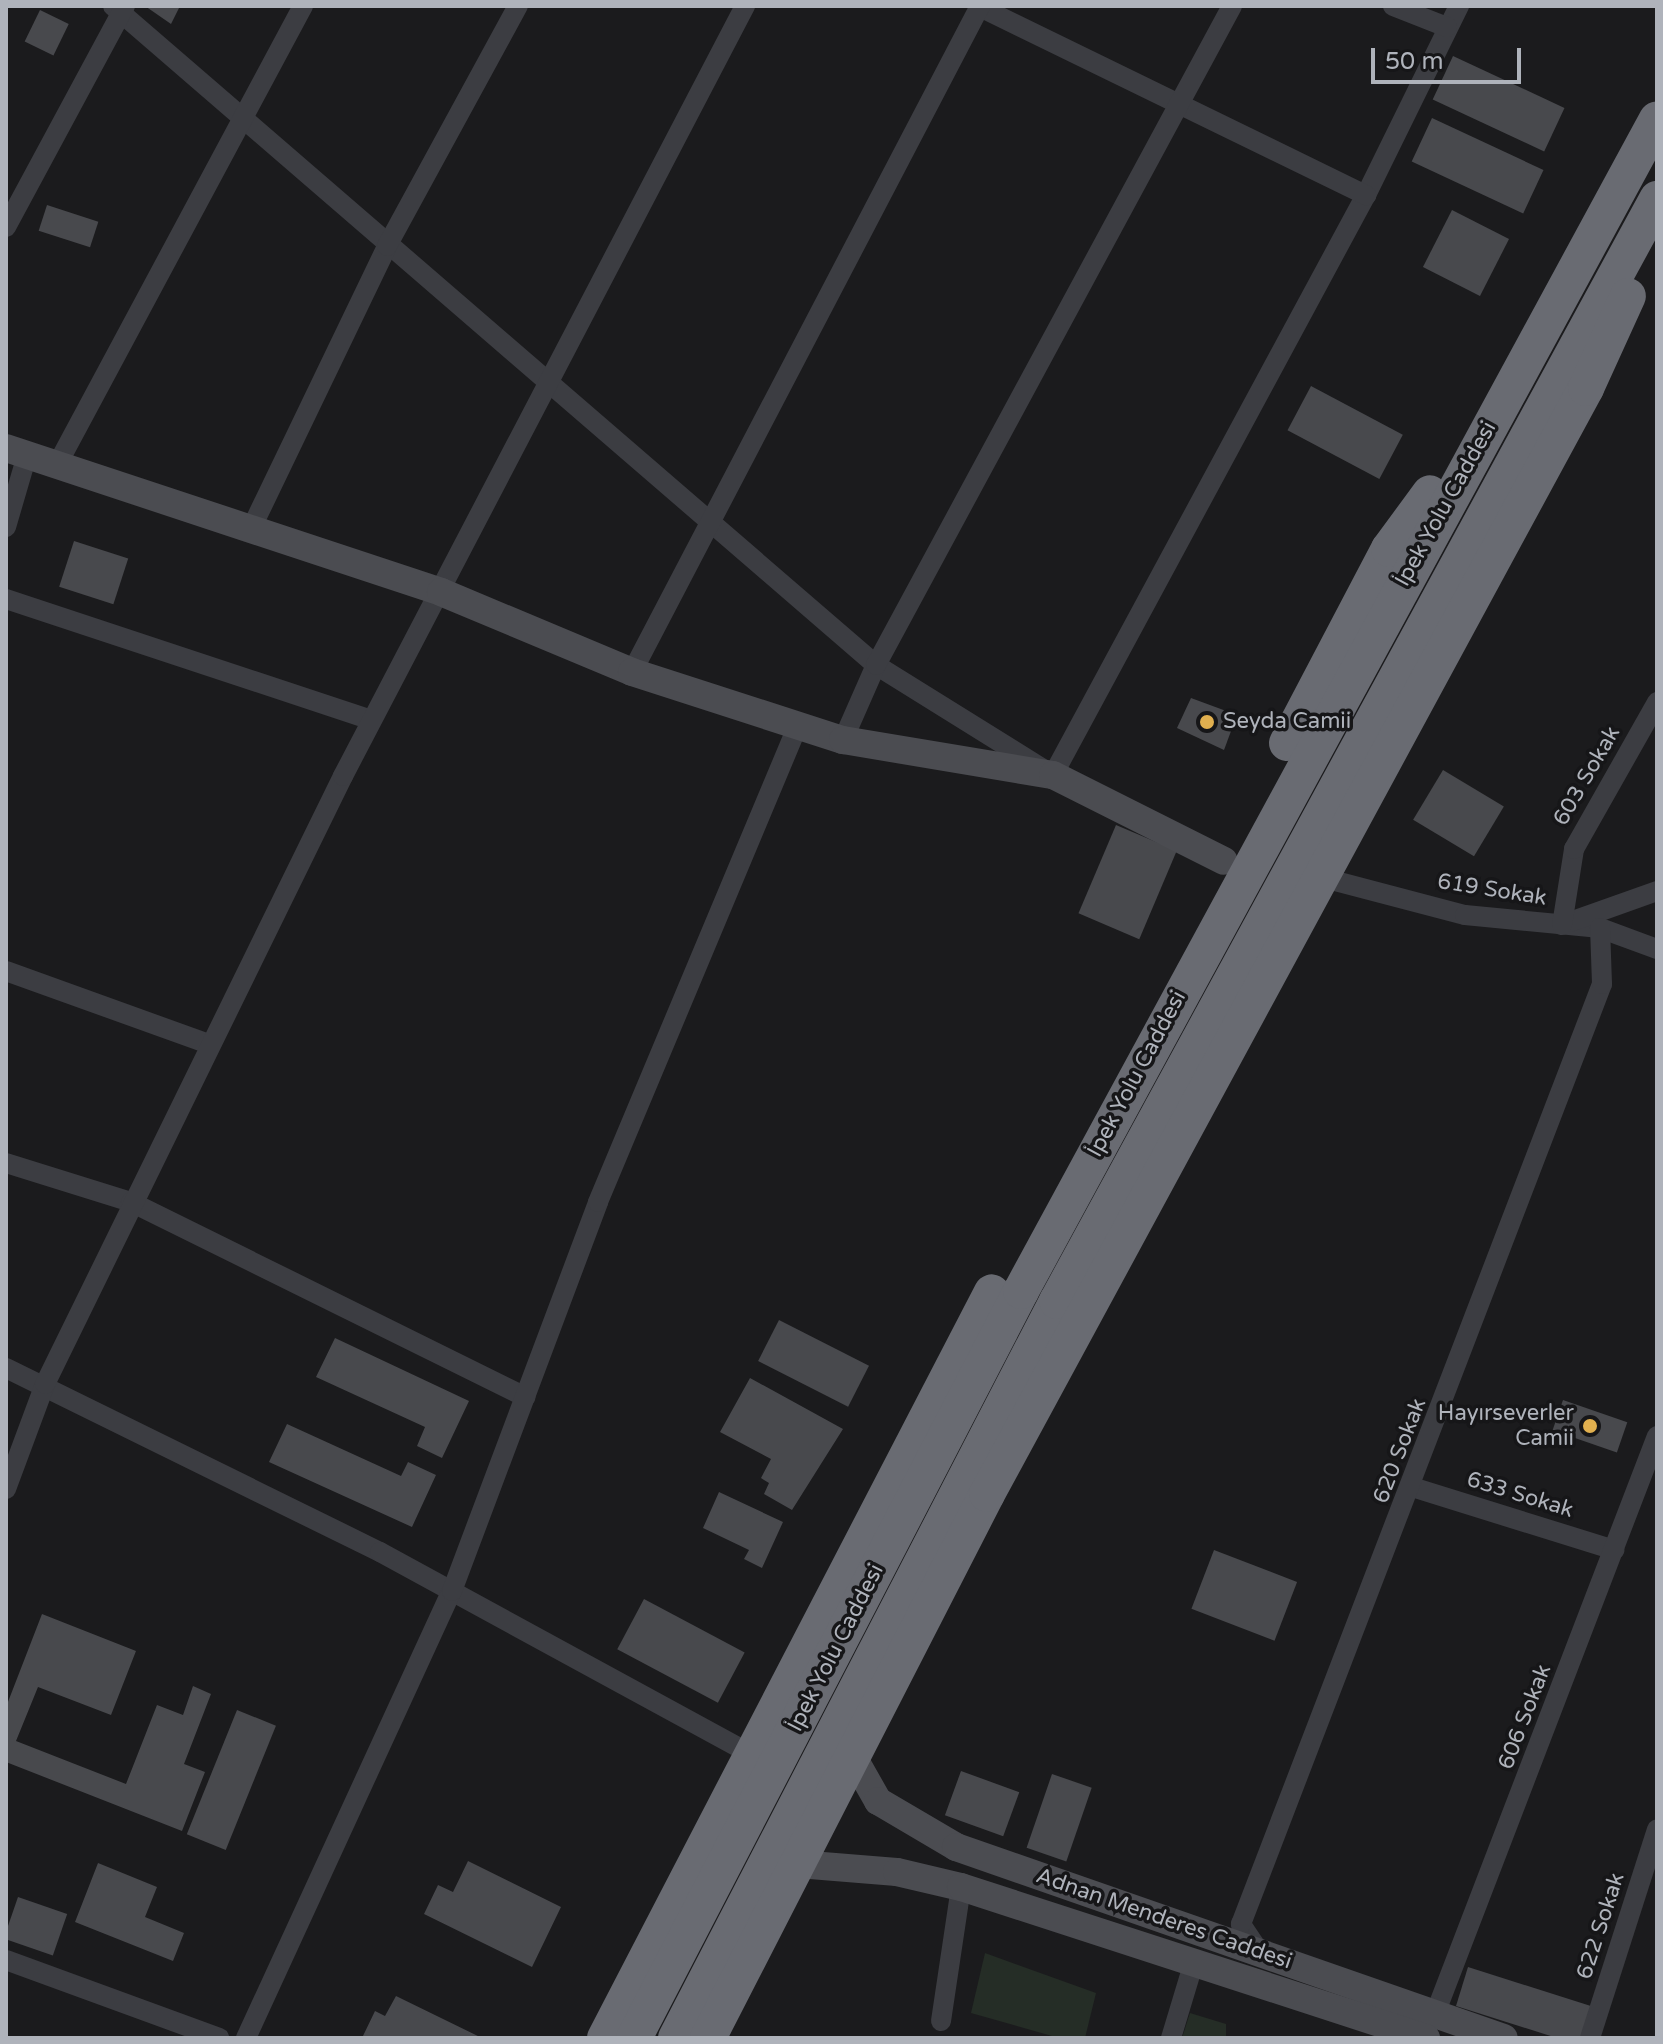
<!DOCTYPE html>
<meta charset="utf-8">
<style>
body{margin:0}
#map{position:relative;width:1663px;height:2044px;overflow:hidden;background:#1b1b1d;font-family:"Varela Round",sans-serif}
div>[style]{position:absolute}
.green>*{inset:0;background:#252d26}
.building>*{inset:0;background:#48494d;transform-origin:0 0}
.street>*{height:20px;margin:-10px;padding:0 10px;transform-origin:10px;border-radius:10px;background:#3c3d42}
.secondary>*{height:28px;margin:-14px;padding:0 14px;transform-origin:14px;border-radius:14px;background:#4b4c51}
.highway>*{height:36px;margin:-18px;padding:0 18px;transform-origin:18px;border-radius:18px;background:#696b72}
.dots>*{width:22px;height:22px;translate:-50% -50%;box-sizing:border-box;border:4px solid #161618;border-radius:50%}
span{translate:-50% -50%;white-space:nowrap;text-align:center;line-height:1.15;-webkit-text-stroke:7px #161618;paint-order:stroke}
.street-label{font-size:22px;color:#afb3bb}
.poi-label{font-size:22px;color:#afb3bb}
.left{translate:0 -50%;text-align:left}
.right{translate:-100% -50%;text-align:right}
.frame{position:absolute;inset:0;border:8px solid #afb3bb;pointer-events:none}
.scale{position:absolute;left:1371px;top:48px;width:150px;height:36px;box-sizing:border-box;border:4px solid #afb3bb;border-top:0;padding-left:10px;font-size:24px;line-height:28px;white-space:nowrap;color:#afb3bb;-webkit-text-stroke:6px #161618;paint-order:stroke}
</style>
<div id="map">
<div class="green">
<div style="clip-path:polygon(985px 1953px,1096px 1993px,1085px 2038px,1059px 2038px,971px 2013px)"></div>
<div style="clip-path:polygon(1190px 2013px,1226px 2024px,1226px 2038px,1182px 2038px)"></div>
</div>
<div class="building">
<div style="clip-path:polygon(145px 6px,180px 6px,171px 24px)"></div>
<div style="left:40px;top:10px;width:32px;height:35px;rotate:26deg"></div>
<div style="left:1453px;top:56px;width:123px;height:48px;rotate:25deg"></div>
<div style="left:1432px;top:118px;width:123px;height:48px;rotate:25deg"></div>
<div style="left:47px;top:205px;width:54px;height:27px;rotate:18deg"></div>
<div style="left:1452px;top:210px;width:64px;height:64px;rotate:27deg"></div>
<div style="left:1311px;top:386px;width:104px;height:50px;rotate:28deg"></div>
<div style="left:74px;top:541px;width:57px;height:48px;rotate:18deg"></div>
<div style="clip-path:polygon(1191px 698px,1237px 715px,1224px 750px,1177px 728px)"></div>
<div style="left:1443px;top:770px;width:71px;height:58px;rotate:31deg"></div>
<div style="left:1116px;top:825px;width:66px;height:96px;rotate:23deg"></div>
<div style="left:779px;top:1320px;width:101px;height:46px;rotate:27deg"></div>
<div style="clip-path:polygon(335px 1338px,469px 1401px,442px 1458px,417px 1446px,425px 1427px,316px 1377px)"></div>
<div style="clip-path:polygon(750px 1378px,843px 1429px,792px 1510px,764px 1494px,769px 1483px,761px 1478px,771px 1459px,720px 1432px)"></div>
<div style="left:1563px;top:1400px;width:68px;height:32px;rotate:19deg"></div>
<div style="clip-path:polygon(287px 1424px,401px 1476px,408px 1462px,436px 1475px,412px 1527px,269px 1462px)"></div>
<div style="clip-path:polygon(719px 1492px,783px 1522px,762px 1568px,744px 1559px,749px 1550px,703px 1528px)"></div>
<div style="left:1214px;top:1550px;width:89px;height:63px;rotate:21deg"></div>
<div style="left:644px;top:1599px;width:114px;height:57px;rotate:28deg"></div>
<div style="clip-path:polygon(42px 1614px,136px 1651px,111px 1715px,38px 1687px,16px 1741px,126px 1784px,157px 1705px,183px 1715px,193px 1686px,211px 1694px,184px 1764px,205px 1772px,182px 1831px,6px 1762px,6px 1707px)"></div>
<div style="left:237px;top:1710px;width:42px;height:134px;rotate:22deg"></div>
<div style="left:961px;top:1771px;width:62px;height:47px;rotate:20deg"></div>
<div style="left:1052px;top:1774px;width:42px;height:78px;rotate:19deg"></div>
<div style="clip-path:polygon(468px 1861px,561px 1907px,532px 1967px,424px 1914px,438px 1885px,453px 1892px)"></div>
<div style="clip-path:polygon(98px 1863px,157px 1887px,145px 1917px,184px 1933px,173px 1961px,75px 1922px)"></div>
<div style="left:18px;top:1897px;width:52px;height:44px;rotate:19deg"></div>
<div style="clip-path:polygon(1468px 1967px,1594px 2007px,1584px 2038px,1557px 2038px,1456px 2006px)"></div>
<div style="clip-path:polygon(396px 1996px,482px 2038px,362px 2038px,375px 2011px,385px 2016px)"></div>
</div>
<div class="street">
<div style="left:113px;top:6px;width:1008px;rotate:40.82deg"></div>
<div style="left:876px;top:665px;width:208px;rotate:31.9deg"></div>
<div style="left:1053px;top:775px;width:659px;rotate:-61.65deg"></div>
<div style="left:1366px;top:195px;width:211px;rotate:-63.8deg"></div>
<div style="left:978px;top:6px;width:432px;rotate:26deg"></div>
<div style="left:1393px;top:6px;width:58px;rotate:21.3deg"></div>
<div style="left:6px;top:227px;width:251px;rotate:-61.7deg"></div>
<div style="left:57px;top:465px;width:521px;rotate:-61.81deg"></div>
<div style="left:6px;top:527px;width:75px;rotate:-73.7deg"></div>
<div style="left:251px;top:529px;width:314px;rotate:-64.3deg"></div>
<div style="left:387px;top:246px;width:273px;rotate:-61.4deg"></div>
<div style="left:6px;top:599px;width:385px;rotate:18.3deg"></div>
<div style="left:632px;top:672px;width:751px;rotate:-62.41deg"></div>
<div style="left:843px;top:740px;width:82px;rotate:-66.3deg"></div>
<div style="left:876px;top:665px;width:749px;rotate:-61.62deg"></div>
<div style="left:1320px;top:877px;width:150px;rotate:14.7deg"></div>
<div style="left:1465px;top:915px;width:136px;rotate:5.5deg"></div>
<div style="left:1600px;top:928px;width:61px;rotate:20.2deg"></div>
<div style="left:1570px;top:922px;width:92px;rotate:-19.6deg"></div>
<div style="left:1562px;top:925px;width:77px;rotate:-81deg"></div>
<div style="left:1574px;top:849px;width:169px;rotate:-60.5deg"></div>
<div style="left:6px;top:971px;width:216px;rotate:19.8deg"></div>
<div style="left:6px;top:1163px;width:131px;rotate:17.3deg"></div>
<div style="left:131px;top:1202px;width:440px;rotate:26.3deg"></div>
<div style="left:6px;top:1368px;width:417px;rotate:26.2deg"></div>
<div style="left:380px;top:1552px;width:419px;rotate:28.6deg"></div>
<div style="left:1412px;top:1487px;width:212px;rotate:17.3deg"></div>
<div style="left:6px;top:1489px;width:112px;rotate:-69.6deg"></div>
<div style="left:45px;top:1384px;width:677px;rotate:-63.89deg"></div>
<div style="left:343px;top:776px;width:869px;rotate:-62.43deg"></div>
<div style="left:1261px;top:1954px;width:36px;rotate:-124deg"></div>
<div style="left:1241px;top:1924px;width:1007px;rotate:-68.99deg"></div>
<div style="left:1602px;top:984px;width:56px;rotate:-92deg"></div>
<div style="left:6px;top:1960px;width:227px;rotate:20.1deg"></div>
<div style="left:1435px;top:2014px;width:619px;rotate:-68.99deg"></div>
<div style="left:941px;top:2021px;width:135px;rotate:-81.5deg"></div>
<div style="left:246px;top:2038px;width:492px;rotate:-65.3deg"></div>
<div style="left:452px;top:1591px;width:415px;rotate:-69.4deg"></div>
<div style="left:598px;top:1202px;width:517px;rotate:-67.25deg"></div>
<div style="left:1171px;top:2038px;width:79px;rotate:-73.2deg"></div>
<div style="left:1590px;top:2038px;width:219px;rotate:-72.2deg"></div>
</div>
<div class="secondary">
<div style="left:6px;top:448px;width:458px;rotate:18.3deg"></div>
<div style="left:441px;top:592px;width:207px;rotate:22.7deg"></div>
<div style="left:632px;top:672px;width:222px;rotate:17.9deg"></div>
<div style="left:843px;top:740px;width:213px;rotate:9.5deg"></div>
<div style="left:1053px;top:775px;width:191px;rotate:26.7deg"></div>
<div style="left:853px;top:1757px;width:51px;rotate:60.4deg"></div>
<div style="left:878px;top:1801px;width:91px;rotate:30.5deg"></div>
<div style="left:956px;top:1847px;width:580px;rotate:19.22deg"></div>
<div style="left:798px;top:1864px;width:99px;rotate:4.6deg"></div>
<div style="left:897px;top:1872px;width:66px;rotate:13.2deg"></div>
<div style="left:961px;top:1887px;width:489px;rotate:18deg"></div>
</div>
<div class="highway">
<div style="left:1287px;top:743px;width:219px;rotate:-62.3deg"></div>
<div style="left:1389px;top:549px;width:69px;rotate:-53.8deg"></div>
<div style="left:605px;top:2038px;width:840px;rotate:-62.58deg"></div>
<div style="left:634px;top:2038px;width:841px;rotate:-62.61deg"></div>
<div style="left:1021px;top:1291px;width:1333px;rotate:-61.51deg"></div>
<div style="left:676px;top:2038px;width:830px;rotate:-62.66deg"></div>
<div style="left:1057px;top:1301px;width:1255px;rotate:-61.43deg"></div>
<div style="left:708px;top:2038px;width:611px;rotate:-62.85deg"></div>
<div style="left:987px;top:1494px;width:1258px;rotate:-61.56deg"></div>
<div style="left:1586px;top:388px;width:101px;rotate:-65.5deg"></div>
</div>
<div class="dots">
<div style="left:1207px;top:722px;background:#e1b04f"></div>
<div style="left:1590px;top:1426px;background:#e1b04f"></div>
</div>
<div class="street-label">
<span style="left:1446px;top:504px;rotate:-61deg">İpek Yolu Caddesi</span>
<span style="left:1587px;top:776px;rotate:-60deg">603 Sokak</span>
<span style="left:1492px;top:890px;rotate:9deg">619 Sokak</span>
<span style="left:1137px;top:1074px;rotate:-62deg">İpek Yolu Caddesi</span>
<span style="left:1400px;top:1451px;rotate:-69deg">620 Sokak</span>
<span style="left:1520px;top:1495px;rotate:17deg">633 Sokak</span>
<span style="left:836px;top:1648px;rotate:-63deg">İpek Yolu Caddesi</span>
<span style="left:1525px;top:1717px;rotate:-69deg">606 Sokak</span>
<span style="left:1164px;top:1919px;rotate:19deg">Adnan Menderes Caddesi</span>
<span style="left:1601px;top:1926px;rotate:-72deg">622 Sokak</span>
</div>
<div class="poi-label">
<span class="left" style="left:1223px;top:722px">Seyda Camii</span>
<span class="right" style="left:1574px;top:1426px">Hayırseverler<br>Camii</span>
</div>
<div class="frame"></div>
<div class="scale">50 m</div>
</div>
